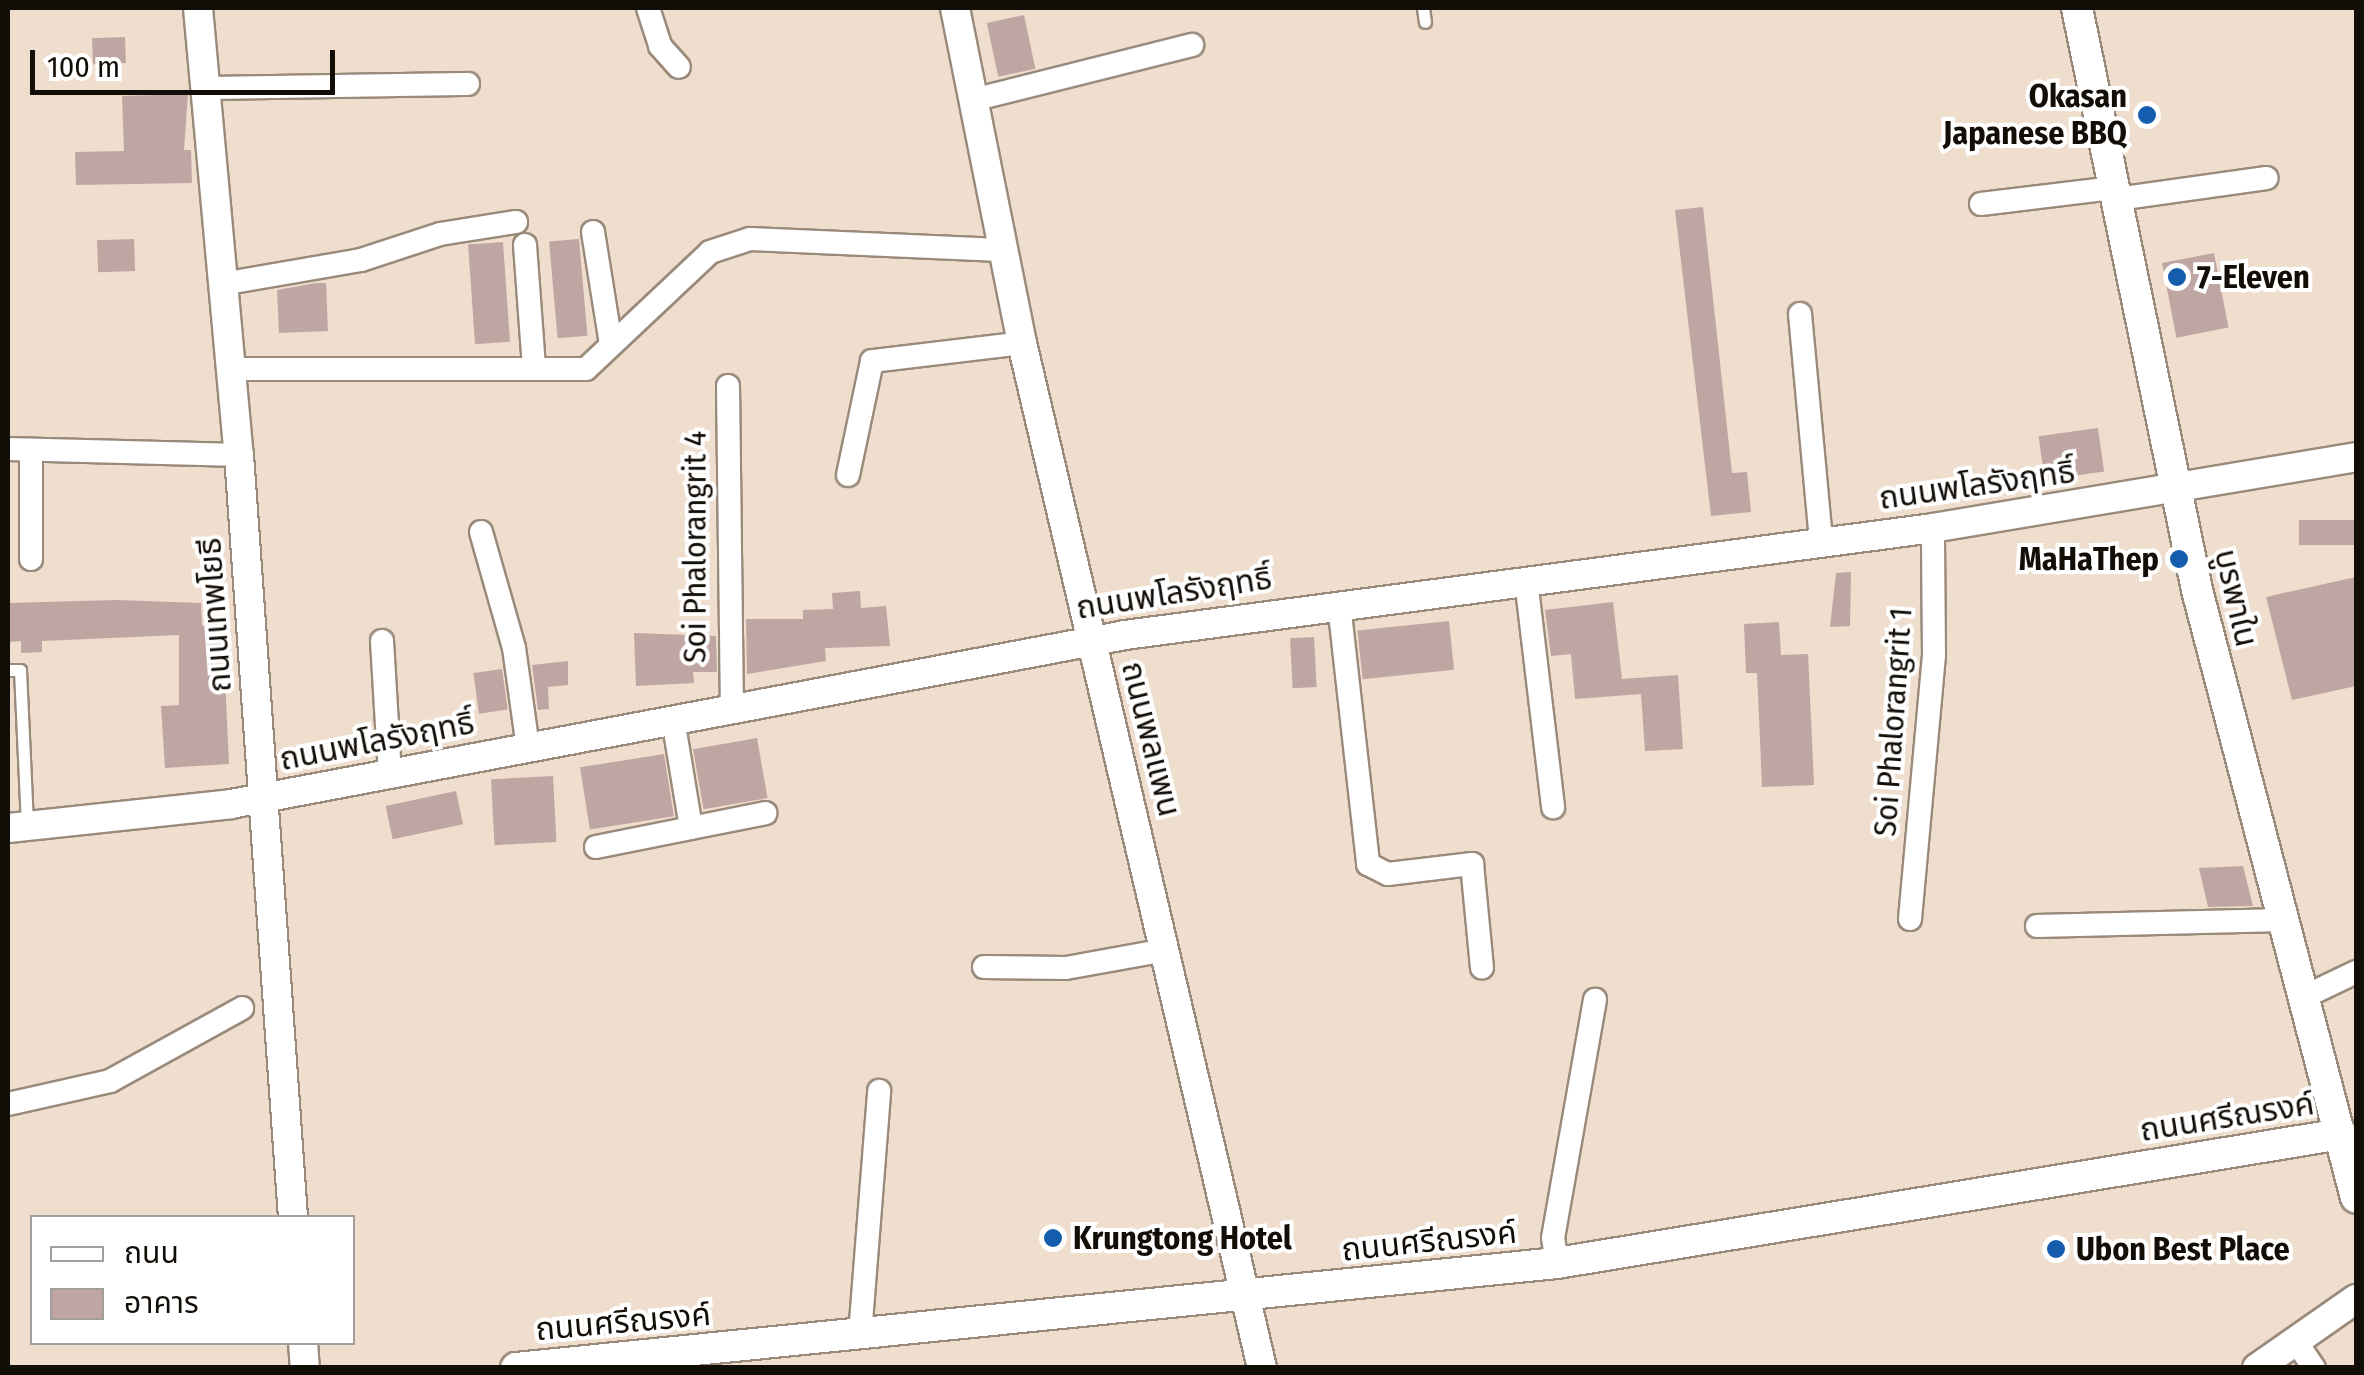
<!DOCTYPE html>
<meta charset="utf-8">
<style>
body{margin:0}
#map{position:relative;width:2364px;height:1375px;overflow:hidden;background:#efddcd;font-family:"Fira Sans Condensed","Noto Sans Thai",sans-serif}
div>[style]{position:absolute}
.building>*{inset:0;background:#bfa6a2;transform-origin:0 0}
.roads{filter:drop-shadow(2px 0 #9a8a7b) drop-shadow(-2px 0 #9a8a7b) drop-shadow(0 2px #9a8a7b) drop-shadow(0 -2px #9a8a7b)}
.service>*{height:11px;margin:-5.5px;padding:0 5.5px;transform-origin:5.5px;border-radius:5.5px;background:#fff}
.minor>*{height:22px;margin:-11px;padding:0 11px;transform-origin:11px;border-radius:11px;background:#fff}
.tertiary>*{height:28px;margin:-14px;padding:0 14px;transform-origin:14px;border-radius:14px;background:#fff}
.secondary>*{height:30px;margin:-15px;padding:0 15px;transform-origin:15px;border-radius:15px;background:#fff}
.dots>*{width:28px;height:28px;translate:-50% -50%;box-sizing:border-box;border:5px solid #fff;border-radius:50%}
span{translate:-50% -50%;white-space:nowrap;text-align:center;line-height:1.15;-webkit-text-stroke:8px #fff;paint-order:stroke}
.poi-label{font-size:32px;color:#130d08;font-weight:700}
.right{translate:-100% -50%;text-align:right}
.left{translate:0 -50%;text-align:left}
.street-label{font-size:32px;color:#130d08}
.frame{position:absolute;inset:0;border:10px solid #130d08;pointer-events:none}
.legend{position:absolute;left:30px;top:1215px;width:325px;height:130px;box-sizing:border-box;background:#fff;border:2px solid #a19e9c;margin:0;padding:12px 18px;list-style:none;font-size:30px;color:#130d08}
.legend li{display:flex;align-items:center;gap:20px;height:50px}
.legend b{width:50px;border:2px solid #a19e9c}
.scale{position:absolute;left:30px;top:50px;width:305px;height:45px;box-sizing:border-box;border:5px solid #130d08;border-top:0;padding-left:12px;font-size:30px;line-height:35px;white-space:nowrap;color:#130d08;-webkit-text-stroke:8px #fff;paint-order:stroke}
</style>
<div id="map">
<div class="building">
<div style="left:1024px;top:15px;width:55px;height:38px;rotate:78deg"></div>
<div style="left:125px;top:37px;width:26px;height:33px;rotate:88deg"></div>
<div style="clip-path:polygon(188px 94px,184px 150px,191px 150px,192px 183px,76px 185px,75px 152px,124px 151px,122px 96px)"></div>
<div style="clip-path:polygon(1703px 207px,1732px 473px,1747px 472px,1751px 512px,1711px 516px,1675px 210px)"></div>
<div style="left:134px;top:239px;width:32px;height:37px;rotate:88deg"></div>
<div style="left:579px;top:239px;width:97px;height:30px;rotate:85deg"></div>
<div style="left:503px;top:242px;width:100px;height:35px;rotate:86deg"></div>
<div style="left:2214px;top:253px;width:76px;height:53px;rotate:79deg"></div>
<div style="clip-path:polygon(316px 283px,326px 283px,328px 331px,279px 333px,277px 290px)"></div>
<div style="left:2098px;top:428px;width:44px;height:60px;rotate:82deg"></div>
<div style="left:2356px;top:520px;width:25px;height:57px;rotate:90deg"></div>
<div style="clip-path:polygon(1851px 572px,1850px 626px,1830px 627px,1836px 573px)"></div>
<div style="clip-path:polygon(2356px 577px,2356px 686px,2292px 700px,2266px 597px)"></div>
<div style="clip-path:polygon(860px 591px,861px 608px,886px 606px,890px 646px,825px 648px,826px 661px,747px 674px,746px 619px,803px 619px,803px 610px,833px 609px,832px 593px)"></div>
<div style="clip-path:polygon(117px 600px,201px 603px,202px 625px,223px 635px,229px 764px,165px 768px,161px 706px,179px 705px,179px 635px,42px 641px,42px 652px,21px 653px,21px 641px,8px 642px,8px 603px)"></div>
<div style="clip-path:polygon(1613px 602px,1622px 679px,1678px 675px,1683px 749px,1645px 751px,1641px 694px,1575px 699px,1571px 654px,1551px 656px,1545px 610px)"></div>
<div style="left:1449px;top:621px;width:49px;height:92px;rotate:84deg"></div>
<div style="clip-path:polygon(1779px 622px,1781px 655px,1808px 654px,1814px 785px,1762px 787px,1757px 673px,1746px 673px,1744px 624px)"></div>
<div style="clip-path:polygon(634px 633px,716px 636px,717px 672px,693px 672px,694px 683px,636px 686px)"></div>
<div style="left:1314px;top:637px;width:50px;height:24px;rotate:87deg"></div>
<div style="clip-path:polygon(568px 661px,568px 685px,548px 687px,549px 709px,538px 710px,532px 665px)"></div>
<div style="left:502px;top:669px;width:41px;height:29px;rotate:82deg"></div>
<div style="left:757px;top:738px;width:61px;height:65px;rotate:80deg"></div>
<div style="left:664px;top:754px;width:63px;height:85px;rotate:81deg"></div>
<div style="left:553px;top:776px;width:66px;height:62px;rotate:87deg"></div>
<div style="left:456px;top:791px;width:34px;height:72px;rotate:78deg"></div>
<div style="clip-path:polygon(2243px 866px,2253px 906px,2208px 907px,2199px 868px)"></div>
</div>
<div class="roads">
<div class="service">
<div style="left:1423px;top:8px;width:14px;rotate:82deg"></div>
<div style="left:8px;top:670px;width:12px"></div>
<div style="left:20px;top:670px;width:157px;rotate:87.4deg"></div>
</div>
<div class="minor">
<div style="left:648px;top:8px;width:40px;rotate:72deg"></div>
<div style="left:660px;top:46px;width:28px;rotate:48deg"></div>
<div style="left:204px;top:88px;width:264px;rotate:-0.9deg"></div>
<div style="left:973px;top:100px;width:226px;rotate:-14.1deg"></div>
<div style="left:2117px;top:199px;width:151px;rotate:-8deg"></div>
<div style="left:1981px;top:204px;width:134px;rotate:-6.9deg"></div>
<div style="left:593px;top:232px;width:114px;rotate:80.9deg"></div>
<div style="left:525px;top:245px;width:124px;rotate:85.8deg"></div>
<div style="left:222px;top:284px;width:141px;rotate:-9.8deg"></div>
<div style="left:361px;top:260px;width:83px;rotate:-18.2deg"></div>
<div style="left:440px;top:234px;width:77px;rotate:-9deg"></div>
<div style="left:1800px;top:314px;width:229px;rotate:84.7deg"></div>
<div style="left:230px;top:369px;width:356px"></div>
<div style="left:586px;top:369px;width:170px;rotate:-43.3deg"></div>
<div style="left:710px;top:252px;width:42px;rotate:-18deg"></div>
<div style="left:750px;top:239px;width:251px;rotate:2.5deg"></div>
<div style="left:728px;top:386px;width:322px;rotate:89.3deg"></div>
<div style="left:8px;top:449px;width:231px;rotate:1.5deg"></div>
<div style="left:848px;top:475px;width:116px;rotate:-78.1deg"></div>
<div style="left:872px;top:361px;width:151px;rotate:-6.8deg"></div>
<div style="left:481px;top:532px;width:121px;rotate:74.1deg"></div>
<div style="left:514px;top:648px;width:101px;rotate:82deg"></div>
<div style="left:31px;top:559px;width:109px;rotate:-90deg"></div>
<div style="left:1526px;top:580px;width:229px;rotate:83.2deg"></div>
<div style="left:1339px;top:604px;width:262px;rotate:83.6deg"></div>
<div style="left:1368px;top:864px;width:22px;rotate:27deg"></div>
<div style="left:1388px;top:874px;width:85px;rotate:-6.8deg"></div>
<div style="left:1472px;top:864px;width:104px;rotate:84.5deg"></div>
<div style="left:382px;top:641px;width:133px;rotate:86.6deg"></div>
<div style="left:673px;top:719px;width:110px;rotate:80.6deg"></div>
<div style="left:691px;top:828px;width:76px;rotate:-11.3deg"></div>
<div style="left:596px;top:847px;width:97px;rotate:-11.3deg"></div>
<div style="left:1910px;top:919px;width:265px;rotate:-84.8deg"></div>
<div style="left:1934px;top:655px;width:127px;rotate:-90.5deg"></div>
<div style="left:2037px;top:926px;width:246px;rotate:-1.4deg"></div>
<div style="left:984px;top:967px;width:82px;rotate:0.7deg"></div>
<div style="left:1066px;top:968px;width:102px;rotate:-10.2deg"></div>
<div style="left:2306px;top:996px;width:55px;rotate:-25.6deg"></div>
<div style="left:8px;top:1104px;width:105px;rotate:-12.7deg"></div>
<div style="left:110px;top:1081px;width:151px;rotate:-28.9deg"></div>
<div style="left:1557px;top:1263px;width:25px;rotate:-99deg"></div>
<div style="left:1553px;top:1238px;width:242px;rotate:-80deg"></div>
<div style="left:860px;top:1335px;width:245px;rotate:-85.5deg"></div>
<div style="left:2295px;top:1340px;width:34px;rotate:56deg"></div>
</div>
<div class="tertiary">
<div style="left:198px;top:8px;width:449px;rotate:84.8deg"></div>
<div style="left:239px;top:455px;width:765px;rotate:85.95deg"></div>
<div style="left:955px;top:8px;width:342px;rotate:78.7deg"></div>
<div style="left:1022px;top:343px;width:1053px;rotate:76.82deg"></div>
<div style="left:8px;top:828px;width:224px;rotate:-6.1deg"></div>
<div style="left:231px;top:804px;width:910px;rotate:-10.7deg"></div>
<div style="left:1125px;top:635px;width:815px;rotate:-7.54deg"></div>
<div style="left:1933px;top:528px;width:429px;rotate:-9.5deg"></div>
<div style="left:303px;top:1342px;width:26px;rotate:86deg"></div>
<div style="left:2257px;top:1368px;width:121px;rotate:-34.9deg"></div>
</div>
<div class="secondary">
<div style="left:2077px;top:8px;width:594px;rotate:78.35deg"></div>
<div style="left:2197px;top:590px;width:628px;rotate:75.34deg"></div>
<div style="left:516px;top:1368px;width:1046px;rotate:-5.76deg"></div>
<div style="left:1557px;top:1263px;width:795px;rotate:-9.34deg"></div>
</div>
</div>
<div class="dots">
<div style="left:2147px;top:115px;background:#135dac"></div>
<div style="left:2177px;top:277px;background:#135dac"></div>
<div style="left:2179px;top:559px;background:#135dac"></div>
<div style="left:1053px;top:1238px;background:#135dac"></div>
<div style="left:2056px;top:1249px;background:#135dac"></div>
</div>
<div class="poi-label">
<span class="right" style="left:2127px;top:115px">Okasan<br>Japanese BBQ</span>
<span class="left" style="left:2197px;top:277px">7-Eleven</span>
<span class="right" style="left:2159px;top:559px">MaHaThep</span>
<span class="left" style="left:1073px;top:1238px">Krungtong Hotel</span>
<span class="left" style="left:2076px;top:1249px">Ubon Best Place</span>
</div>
<div class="street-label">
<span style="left:1977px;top:485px;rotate:-8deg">ถนนพโลรังฤทธิ์</span>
<span style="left:695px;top:547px;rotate:-90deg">Soi Phalorangrit 4</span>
<span style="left:1174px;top:593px;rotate:-9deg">ถนนพโลรังฤทธิ์</span>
<span style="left:2236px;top:598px;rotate:77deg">บูรพาใน</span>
<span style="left:215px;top:615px;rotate:-94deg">ถนนเทพโยธี</span>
<span style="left:1893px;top:722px;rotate:-86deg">Soi Phalorangrit 1</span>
<span style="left:1151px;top:739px;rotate:76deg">ถนนพลแพน</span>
<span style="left:377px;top:741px;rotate:-11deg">ถนนพโลรังฤทธิ์</span>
<span style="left:2227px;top:1117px;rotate:-9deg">ถนนศรีณรงค์</span>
<span style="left:1429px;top:1241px;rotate:-6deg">ถนนศรีณรงค์</span>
<span style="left:623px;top:1322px;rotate:-5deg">ถนนศรีณรงค์</span>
</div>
<div class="frame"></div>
<ul class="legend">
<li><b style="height:12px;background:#fff"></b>ถนน</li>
<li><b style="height:28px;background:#bfa6a2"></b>อาคาร</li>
</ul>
<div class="scale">100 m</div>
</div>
